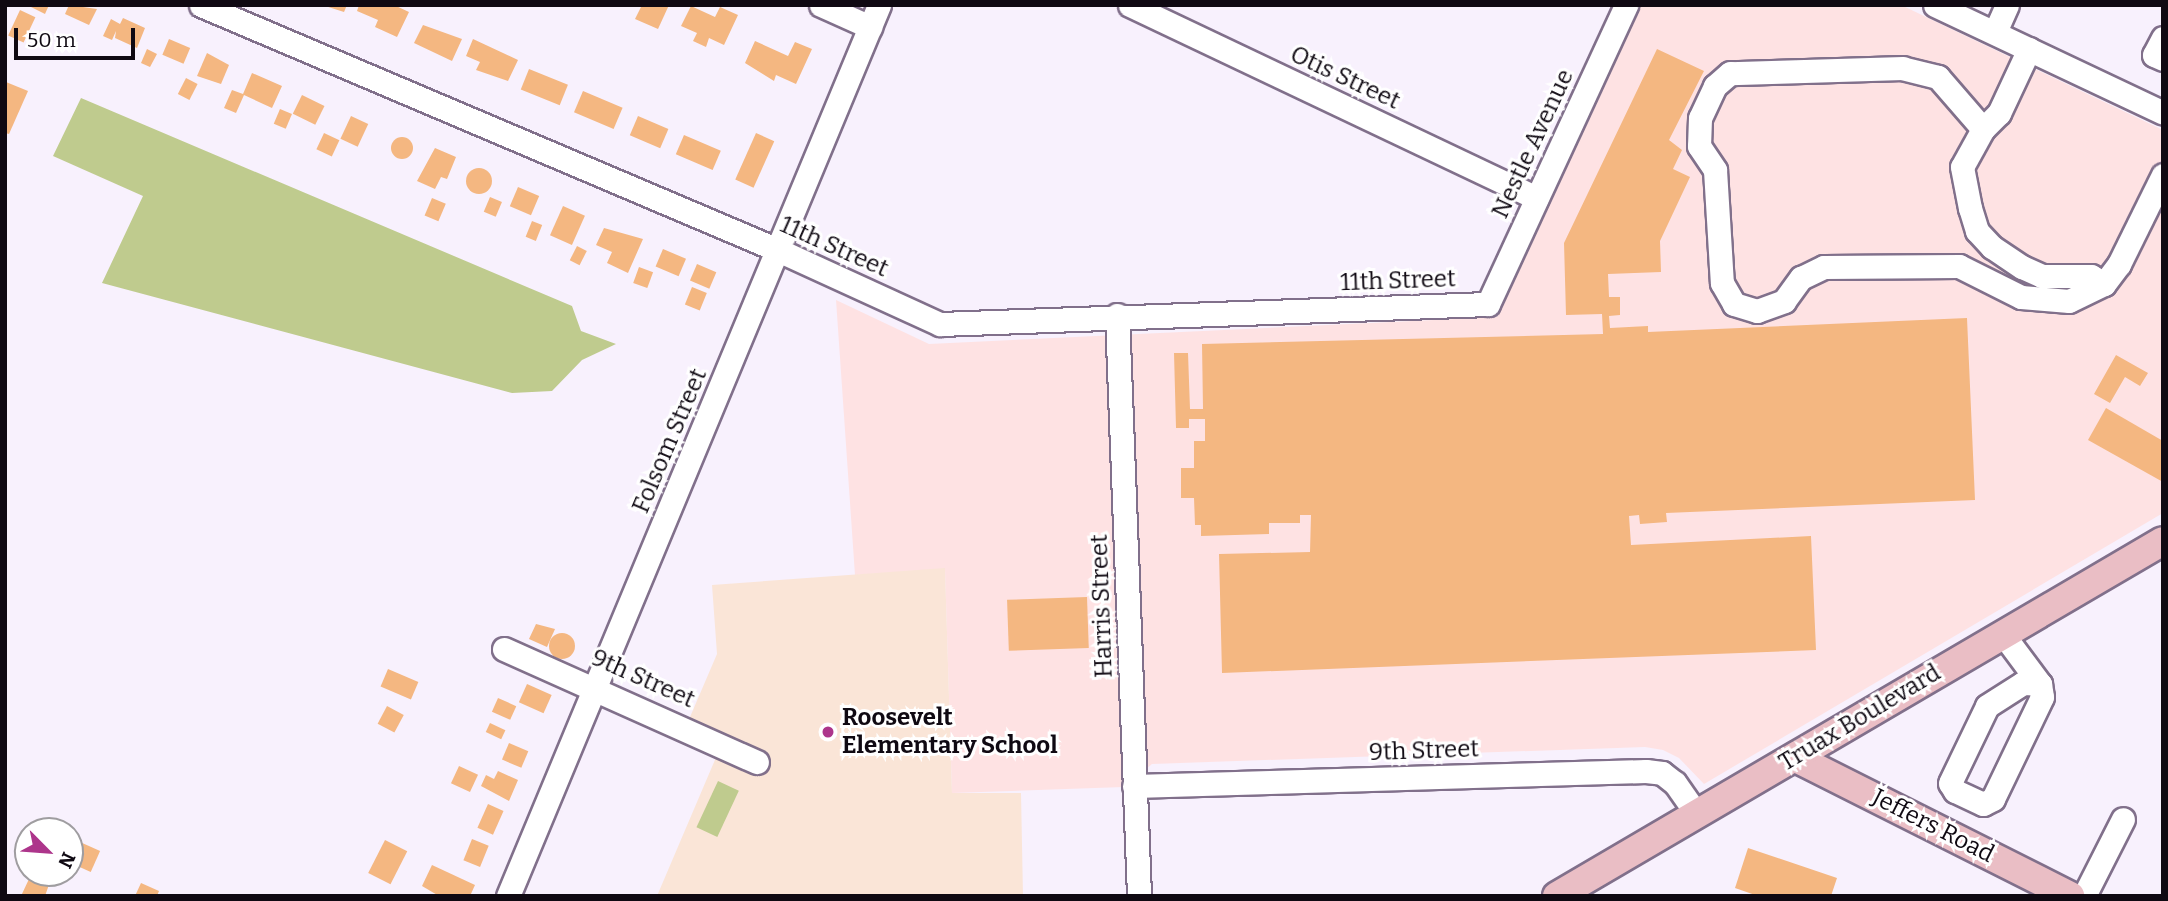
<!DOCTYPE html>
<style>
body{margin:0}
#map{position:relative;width:2168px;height:901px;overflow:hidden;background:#f8f1fd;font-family:Bitter,serif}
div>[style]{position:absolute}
.industrial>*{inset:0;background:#fee2e3}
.education>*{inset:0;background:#fae5d7}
.green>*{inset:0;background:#bfcb8e;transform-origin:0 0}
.building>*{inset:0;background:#f4b781;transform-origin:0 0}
.round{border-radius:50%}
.roads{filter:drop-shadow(2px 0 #81708b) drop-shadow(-2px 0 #81708b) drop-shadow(0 2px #81708b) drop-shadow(0 -2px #81708b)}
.minor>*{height:23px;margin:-11.5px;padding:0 11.5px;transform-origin:11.5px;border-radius:11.5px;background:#fff}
.major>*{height:28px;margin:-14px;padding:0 14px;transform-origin:14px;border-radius:14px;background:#eabec5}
.dots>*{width:19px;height:19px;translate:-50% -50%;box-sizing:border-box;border:4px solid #fff;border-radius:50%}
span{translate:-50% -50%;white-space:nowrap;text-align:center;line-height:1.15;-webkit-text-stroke:6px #fff;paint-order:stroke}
.street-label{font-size:24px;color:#0f0912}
.poi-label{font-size:24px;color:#0f0912;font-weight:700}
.left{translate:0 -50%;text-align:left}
.frame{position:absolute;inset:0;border:7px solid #0f0912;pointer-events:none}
.north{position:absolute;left:14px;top:817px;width:70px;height:70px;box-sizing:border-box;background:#fff;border:2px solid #9f9da0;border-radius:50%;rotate:115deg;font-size:19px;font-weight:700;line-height:28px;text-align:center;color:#0f0912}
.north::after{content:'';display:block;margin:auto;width:24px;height:32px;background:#ad358b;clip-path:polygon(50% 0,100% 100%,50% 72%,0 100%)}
.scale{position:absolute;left:14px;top:28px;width:121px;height:32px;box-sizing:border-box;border:4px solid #0f0912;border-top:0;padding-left:9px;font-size:21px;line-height:24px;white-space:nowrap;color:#0f0912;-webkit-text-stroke:5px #fff;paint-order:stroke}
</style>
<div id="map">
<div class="industrial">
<div style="clip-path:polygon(1641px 5px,1901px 5px,2163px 130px,2163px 513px,1704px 784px,1679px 758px,1663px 750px,1645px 747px,1152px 764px,1124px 787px,952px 793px,945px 569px,855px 575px,836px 300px,929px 344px,1497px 317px)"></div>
</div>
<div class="education">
<div style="clip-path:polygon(945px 568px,952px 793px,1021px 793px,1023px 896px,657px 896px,723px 741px,687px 724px,717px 654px,712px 585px)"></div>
</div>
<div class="green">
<div style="clip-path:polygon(81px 98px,572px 306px,581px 331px,616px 344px,582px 360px,552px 391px,512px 393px,102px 283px,143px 196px,53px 156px)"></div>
<div style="left:718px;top:781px;width:23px;height:51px;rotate:25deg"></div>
</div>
<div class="building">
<div style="clip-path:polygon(27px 5px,49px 5px,45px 14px)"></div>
<div style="clip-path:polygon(69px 5px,97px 9px,89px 25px,65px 14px)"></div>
<div style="clip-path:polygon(322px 5px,347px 5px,344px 12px)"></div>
<div style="clip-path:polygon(359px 5px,394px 5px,409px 12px,397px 37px,375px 27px,378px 20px,357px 11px)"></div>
<div style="clip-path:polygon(642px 5px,669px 5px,658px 29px,635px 19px)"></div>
<div style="clip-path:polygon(691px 6px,715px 17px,720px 7px,738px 15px,724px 45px,709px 38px,706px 47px,693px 41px,697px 33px,681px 26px)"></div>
<div style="left:20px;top:10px;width:17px;height:28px;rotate:25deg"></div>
<div style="clip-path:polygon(123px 18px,145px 28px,137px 48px,115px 38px,116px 31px,112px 40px,103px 36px,111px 19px,120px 24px)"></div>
<div style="clip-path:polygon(423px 25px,462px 39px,452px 61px,414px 43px)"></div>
<div style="left:169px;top:39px;width:23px;height:17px;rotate:23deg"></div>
<div style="clip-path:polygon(473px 39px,518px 60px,508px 81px,476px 70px,480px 62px,466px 56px)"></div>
<div style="clip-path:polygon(755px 41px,788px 56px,795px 42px,812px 49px,796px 84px,776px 75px,774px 81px,745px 63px)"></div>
<div style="clip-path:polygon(147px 49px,157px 54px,150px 67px,141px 63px)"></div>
<div style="clip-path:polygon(1657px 49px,1704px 71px,1669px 140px,1682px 150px,1673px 169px,1690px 177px,1660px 241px,1661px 272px,1608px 274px,1609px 297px,1620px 297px,1620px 315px,1609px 316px,1610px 328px,1648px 326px,1648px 332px,1967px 318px,1975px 500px,1666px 513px,1667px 522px,1640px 524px,1639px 515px,1629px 516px,1631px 545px,1811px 536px,1816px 650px,1222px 673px,1219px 554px,1310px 552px,1311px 515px,1300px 515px,1300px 523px,1269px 523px,1269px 534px,1201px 536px,1201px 525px,1195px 525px,1194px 498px,1181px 498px,1181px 468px,1194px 468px,1194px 441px,1205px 441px,1205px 419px,1189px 419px,1189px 428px,1176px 428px,1174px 353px,1188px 353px,1190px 409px,1203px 409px,1202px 344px,1603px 334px,1602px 314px,1566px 315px,1564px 243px)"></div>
<div style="clip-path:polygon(207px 53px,229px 65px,221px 84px,197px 76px)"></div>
<div style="left:529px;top:69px;width:42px;height:22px;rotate:22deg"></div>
<div style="clip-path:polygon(252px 73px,282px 86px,272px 108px,244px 95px,236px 113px,224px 108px,232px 90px,243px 94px)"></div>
<div style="left:186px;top:78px;width:13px;height:18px;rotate:27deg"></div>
<div style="clip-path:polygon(6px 82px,28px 91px,9px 134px,5px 133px)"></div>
<div style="left:583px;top:91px;width:43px;height:23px;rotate:23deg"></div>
<div style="left:302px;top:95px;width:25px;height:21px;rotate:26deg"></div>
<div style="left:280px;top:109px;width:13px;height:16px;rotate:23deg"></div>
<div style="left:351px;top:116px;width:19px;height:25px;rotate:25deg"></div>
<div style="left:638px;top:116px;width:33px;height:21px;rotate:23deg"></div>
<div style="left:324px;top:133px;width:17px;height:18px;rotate:25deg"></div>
<div style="left:756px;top:133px;width:20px;height:51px;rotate:24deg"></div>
<div style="left:684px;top:135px;width:40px;height:21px;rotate:23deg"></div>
<div class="round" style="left:391px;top:137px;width:22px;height:22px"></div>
<div style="clip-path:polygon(435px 148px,456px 157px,447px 179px,441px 177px,435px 189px,417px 181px)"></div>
<div class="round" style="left:466px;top:168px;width:26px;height:26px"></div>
<div style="left:518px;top:187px;width:23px;height:21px;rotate:23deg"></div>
<div style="left:490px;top:197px;width:13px;height:16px;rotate:23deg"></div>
<div style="left:432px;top:198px;width:15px;height:19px;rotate:23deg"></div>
<div style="left:563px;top:206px;width:24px;height:32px;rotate:24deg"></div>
<div style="left:532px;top:221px;width:11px;height:17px;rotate:22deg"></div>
<div style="clip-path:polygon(604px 228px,643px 239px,628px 273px,607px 263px,612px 252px,596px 245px)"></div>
<div style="left:577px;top:246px;width:11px;height:16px;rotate:27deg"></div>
<div style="left:663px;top:249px;width:25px;height:19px;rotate:23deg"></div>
<div style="left:697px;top:264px;width:21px;height:18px;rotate:23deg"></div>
<div style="left:639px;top:267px;width:15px;height:17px;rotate:20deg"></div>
<div style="left:692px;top:287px;width:16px;height:19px;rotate:22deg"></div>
<div style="clip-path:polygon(2116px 355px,2148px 373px,2140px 386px,2125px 377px,2110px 403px,2094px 394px)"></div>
<div style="clip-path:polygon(2106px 408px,2163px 441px,2163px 482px,2088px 440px)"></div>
<div style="left:1087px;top:597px;width:51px;height:80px;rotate:88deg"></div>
<div style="clip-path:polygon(536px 624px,555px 629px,547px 647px,529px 639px)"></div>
<div class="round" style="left:549px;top:633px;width:26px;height:26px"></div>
<div style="left:388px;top:669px;width:33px;height:19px;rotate:23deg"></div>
<div style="left:527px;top:684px;width:27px;height:20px;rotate:24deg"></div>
<div style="left:498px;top:698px;width:20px;height:15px;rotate:24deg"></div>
<div style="left:387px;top:706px;width:19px;height:20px;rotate:28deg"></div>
<div style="left:490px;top:723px;width:17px;height:10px;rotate:25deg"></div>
<div style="left:509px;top:743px;width:21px;height:18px;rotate:23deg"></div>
<div style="left:459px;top:766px;width:21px;height:19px;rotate:25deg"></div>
<div style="clip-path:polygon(498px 771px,518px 780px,509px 801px,481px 786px,486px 775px,494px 779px)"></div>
<div style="left:488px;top:804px;width:17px;height:26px;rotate:24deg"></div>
<div style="left:472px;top:839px;width:18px;height:23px;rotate:22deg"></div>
<div style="left:385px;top:840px;width:25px;height:37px;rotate:27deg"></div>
<div style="left:80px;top:842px;width:22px;height:23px;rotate:24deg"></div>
<div style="clip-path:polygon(1748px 848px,1837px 878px,1831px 896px,1758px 896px,1735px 888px)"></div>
<div style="clip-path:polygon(432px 865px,475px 885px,470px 896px,439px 896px,422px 886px)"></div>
<div style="clip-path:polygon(39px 873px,52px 876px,45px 896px,21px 896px,29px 879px,35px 882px)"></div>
<div style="clip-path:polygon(141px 883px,159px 891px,157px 896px,135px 896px)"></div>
</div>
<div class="roads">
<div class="minor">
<div style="left:201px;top:5px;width:627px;rotate:23.01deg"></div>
<div style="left:778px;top:250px;width:178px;rotate:24.6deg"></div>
<div style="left:940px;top:324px;width:548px;rotate:-2.09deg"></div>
<div style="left:1488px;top:304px;width:329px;rotate:-65.2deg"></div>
<div style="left:821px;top:5px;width:54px;rotate:24.2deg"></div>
<div style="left:1130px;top:5px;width:450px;rotate:25.4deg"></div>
<div style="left:1935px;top:5px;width:252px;rotate:25.3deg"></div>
<div style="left:1995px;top:32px;width:30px;rotate:-66deg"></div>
<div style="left:2163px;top:38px;width:19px;rotate:118deg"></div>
<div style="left:2154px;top:55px;width:10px;rotate:24deg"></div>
<div style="left:2029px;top:49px;width:71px;rotate:115.1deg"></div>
<div style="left:1999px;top:113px;width:23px;rotate:135deg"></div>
<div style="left:1983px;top:129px;width:43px;rotate:118.9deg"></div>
<div style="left:1962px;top:167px;width:42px;rotate:79deg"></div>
<div style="left:1970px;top:208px;width:24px;rotate:73deg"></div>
<div style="left:1977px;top:231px;width:22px;rotate:47deg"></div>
<div style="left:1992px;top:247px;width:36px;rotate:34deg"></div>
<div style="left:2022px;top:267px;width:22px;rotate:24deg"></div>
<div style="left:2042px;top:276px;width:49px"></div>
<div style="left:2091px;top:276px;width:15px;rotate:32deg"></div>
<div style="left:1983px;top:129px;width:69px;rotate:-130.9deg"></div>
<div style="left:1938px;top:77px;width:36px;rotate:-166deg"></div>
<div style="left:1903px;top:68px;width:173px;rotate:178.3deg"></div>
<div style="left:1730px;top:73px;width:20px;rotate:139deg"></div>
<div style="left:1715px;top:86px;width:35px;rotate:115deg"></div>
<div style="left:1700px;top:118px;width:28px;rotate:92deg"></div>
<div style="left:1699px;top:146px;width:29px;rotate:56deg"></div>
<div style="left:1715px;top:170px;width:113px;rotate:86.5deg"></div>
<div style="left:1722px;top:283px;width:24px;rotate:60deg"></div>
<div style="left:1734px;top:304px;width:24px;rotate:17deg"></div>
<div style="left:1757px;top:311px;width:29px;rotate:-20deg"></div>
<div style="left:1784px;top:301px;width:29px;rotate:-54deg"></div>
<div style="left:1801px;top:278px;width:25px;rotate:-26deg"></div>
<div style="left:1824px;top:267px;width:135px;rotate:-0.4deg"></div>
<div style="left:1959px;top:266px;width:69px;rotate:26.6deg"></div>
<div style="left:2021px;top:297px;width:48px;rotate:4.8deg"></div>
<div style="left:2069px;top:301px;width:39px;rotate:-26deg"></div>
<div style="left:2104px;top:284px;width:25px;rotate:-53deg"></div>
<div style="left:2119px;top:264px;width:99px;rotate:-63.7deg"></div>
<div style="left:1117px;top:315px;width:581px;rotate:87.83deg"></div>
<div style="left:2002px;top:633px;width:64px;rotate:53.3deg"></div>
<div style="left:2040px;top:684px;width:13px;rotate:81deg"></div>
<div style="left:2042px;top:697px;width:113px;rotate:115.7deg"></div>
<div style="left:1993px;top:799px;width:11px;rotate:153deg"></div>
<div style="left:1983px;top:804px;width:31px;rotate:-155deg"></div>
<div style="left:1955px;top:791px;width:9px;rotate:-122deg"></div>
<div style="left:1950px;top:783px;width:85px;rotate:-64.3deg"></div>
<div style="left:1987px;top:706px;width:43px;rotate:-32.6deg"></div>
<div style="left:2023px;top:683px;width:17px;rotate:3deg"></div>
<div style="left:504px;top:649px;width:277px;rotate:24.1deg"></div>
<div style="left:1134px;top:786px;width:512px;rotate:-1.68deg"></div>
<div style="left:1646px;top:771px;width:16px;rotate:7deg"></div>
<div style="left:1662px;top:773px;width:16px;rotate:38deg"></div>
<div style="left:1675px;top:783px;width:37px;rotate:55deg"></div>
<div style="left:508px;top:896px;width:965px;rotate:-67.39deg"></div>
<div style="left:2084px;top:896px;width:86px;rotate:-63.1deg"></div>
</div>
<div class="major">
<div style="left:1796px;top:758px;width:307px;rotate:26.7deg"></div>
<div style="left:1557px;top:896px;width:702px;rotate:-30.36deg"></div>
</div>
</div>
<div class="dots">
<div style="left:828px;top:732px;background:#ad358b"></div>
</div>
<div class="street-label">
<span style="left:1345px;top:78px;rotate:25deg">Otis Street</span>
<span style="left:1533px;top:144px;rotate:-65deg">Nestle Avenue</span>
<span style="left:834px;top:247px;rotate:24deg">11th Street</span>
<span style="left:1398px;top:281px;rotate:-2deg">11th Street</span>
<span style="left:670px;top:441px;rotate:-67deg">Folsom Street</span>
<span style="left:1102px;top:606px;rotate:-92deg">Harris Street</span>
<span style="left:643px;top:679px;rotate:24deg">9th Street</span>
<span style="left:1860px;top:718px;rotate:-31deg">Truax Boulevard</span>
<span style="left:1424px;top:751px;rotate:-2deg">9th Street</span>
<span style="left:1933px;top:826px;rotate:27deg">Jeffers Road</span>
</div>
<div class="poi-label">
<span class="left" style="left:842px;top:732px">Roosevelt<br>Elementary School</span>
</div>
<div class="frame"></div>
<div class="north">N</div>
<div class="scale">50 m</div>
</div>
